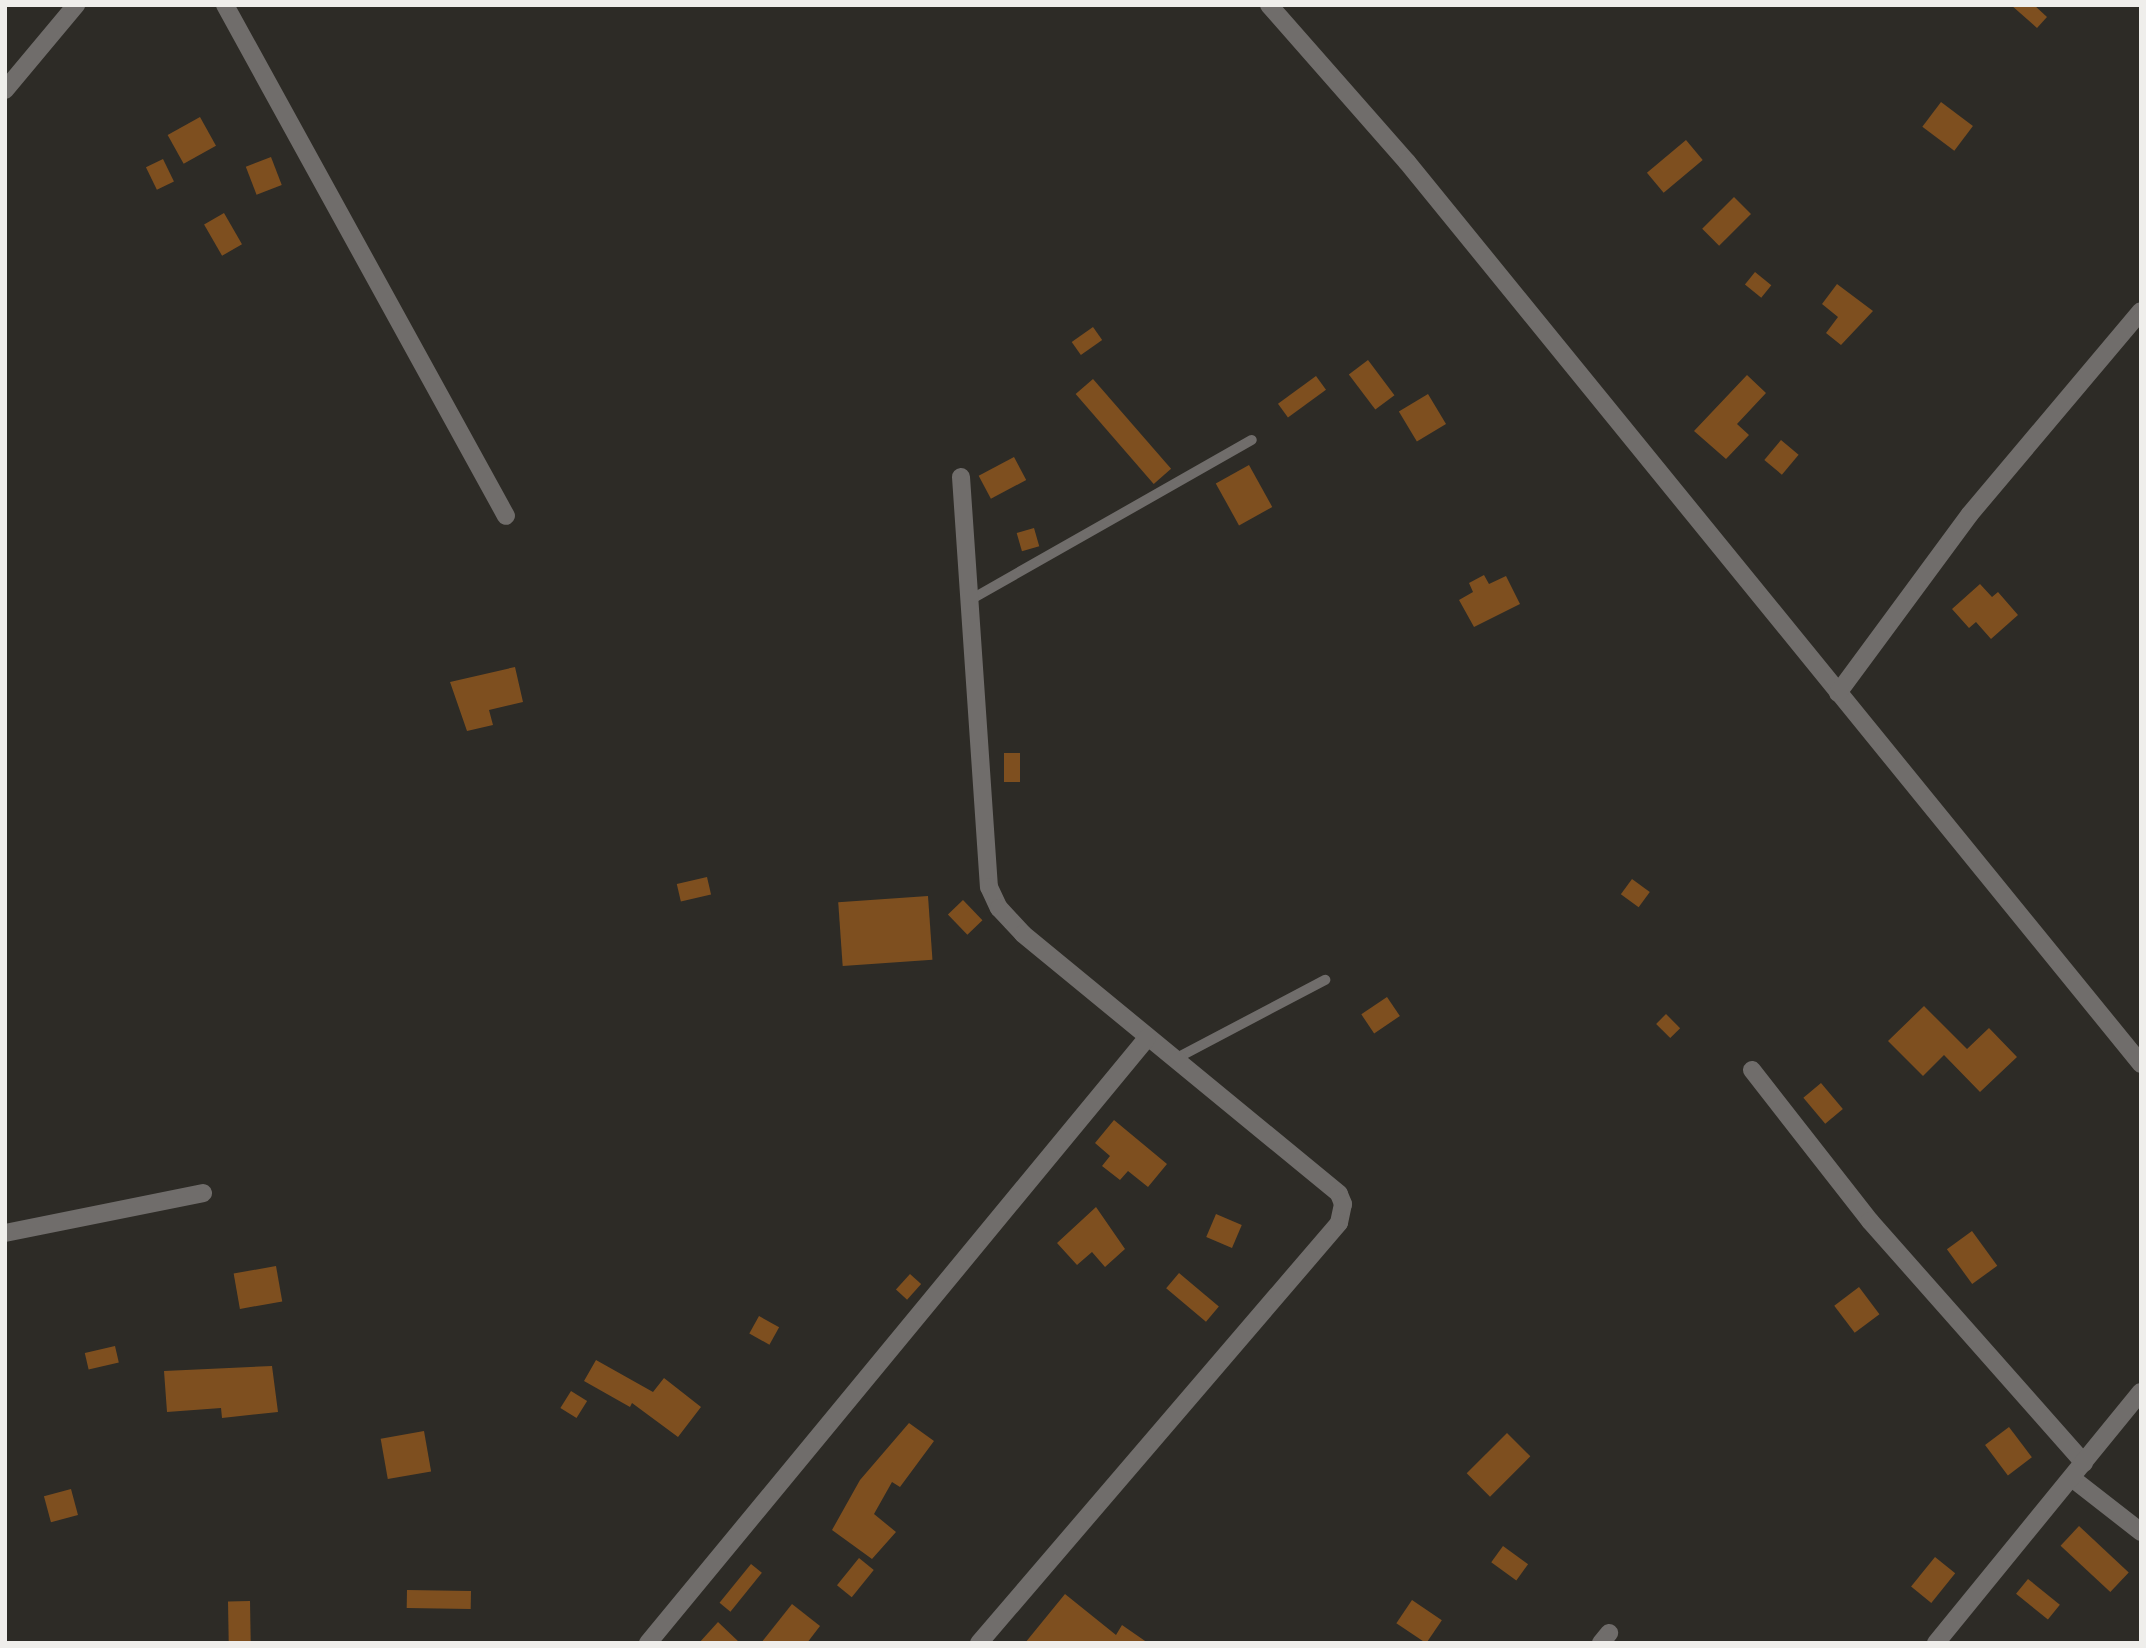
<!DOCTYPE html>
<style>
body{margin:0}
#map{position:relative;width:2146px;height:1648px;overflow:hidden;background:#2d2b26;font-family:Commissioner,sans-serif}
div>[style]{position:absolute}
.building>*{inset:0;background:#7e4f1f;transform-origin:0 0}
.lane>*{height:10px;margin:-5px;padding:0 5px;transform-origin:5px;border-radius:5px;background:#706d6b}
.street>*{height:18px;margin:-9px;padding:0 9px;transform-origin:9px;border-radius:9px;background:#706d6b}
span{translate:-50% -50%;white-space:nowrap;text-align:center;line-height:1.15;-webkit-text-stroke:6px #2d2b26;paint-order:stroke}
.frame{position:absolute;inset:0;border:7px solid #efeeeb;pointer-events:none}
</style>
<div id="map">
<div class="building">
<div style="clip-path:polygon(2011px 5px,2034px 5px,2047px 17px,2037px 28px)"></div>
<div style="left:1941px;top:102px;width:40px;height:31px;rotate:37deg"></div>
<div style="left:200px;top:117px;width:33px;height:37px;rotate:61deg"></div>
<div style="left:1686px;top:140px;width:26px;height:51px;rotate:50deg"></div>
<div style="left:271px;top:157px;width:30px;height:27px;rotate:69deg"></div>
<div style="left:163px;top:159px;width:25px;height:19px;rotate:64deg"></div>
<div style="left:1734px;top:197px;width:24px;height:45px;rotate:45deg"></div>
<div style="left:224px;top:213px;width:36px;height:23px;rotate:60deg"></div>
<div style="left:1755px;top:272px;width:21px;height:16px;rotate:39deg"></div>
<div style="clip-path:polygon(1837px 284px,1873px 311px,1841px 345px,1826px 333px,1838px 317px,1822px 304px)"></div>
<div style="left:1093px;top:327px;width:16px;height:26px;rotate:55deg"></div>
<div style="left:1368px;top:360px;width:44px;height:24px;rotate:53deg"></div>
<div style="clip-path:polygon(1747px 375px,1766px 393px,1737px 424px,1749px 435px,1726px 459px,1694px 431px)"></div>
<div style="left:1316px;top:376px;width:17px;height:47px;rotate:54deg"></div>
<div style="left:1093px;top:379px;width:119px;height:23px;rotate:49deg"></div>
<div style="left:1428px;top:394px;width:35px;height:34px;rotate:59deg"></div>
<div style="left:1781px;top:440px;width:23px;height:26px;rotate:40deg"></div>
<div style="left:1014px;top:457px;width:26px;height:40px;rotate:62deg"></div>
<div style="left:1249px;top:465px;width:48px;height:38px;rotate:61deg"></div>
<div style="left:1034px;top:528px;width:19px;height:18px;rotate:74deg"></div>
<div style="clip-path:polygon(1484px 575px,1489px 584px,1506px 576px,1520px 604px,1474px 627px,1459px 600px,1473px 592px,1469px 583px)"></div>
<div style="clip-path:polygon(1980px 584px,1992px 597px,1998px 592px,2018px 615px,1991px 639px,1976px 622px,1969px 628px,1952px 609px)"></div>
<div style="clip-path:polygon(515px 667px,523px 702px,489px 710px,493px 725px,467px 731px,450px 682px)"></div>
<div style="left:1004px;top:753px;width:16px;height:29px"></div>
<div style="left:707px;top:877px;width:18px;height:31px;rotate:77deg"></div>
<div style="left:1632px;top:879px;width:22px;height:19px;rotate:36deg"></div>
<div style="left:928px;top:896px;width:64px;height:90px;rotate:86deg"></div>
<div style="left:963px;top:900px;width:28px;height:21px;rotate:46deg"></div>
<div style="left:1387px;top:997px;width:23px;height:31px;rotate:56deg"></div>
<div style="clip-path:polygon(1924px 1006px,1967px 1049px,1989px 1028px,2017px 1057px,1980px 1092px,1944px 1055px,1923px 1076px,1888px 1041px)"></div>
<div style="left:1666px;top:1014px;width:20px;height:14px;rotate:45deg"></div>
<div style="left:1821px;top:1083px;width:34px;height:23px;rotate:50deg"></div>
<div style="clip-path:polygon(1114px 1120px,1167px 1164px,1148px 1187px,1128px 1171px,1120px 1180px,1102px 1166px,1110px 1156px,1095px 1143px)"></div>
<div style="clip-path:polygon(1096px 1207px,1125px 1249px,1105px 1267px,1092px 1252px,1077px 1265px,1057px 1243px)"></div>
<div style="left:1216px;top:1214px;width:28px;height:25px;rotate:23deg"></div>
<div style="left:1972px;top:1231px;width:43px;height:31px;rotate:54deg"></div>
<div style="left:276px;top:1266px;width:36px;height:43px;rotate:80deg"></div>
<div style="left:1179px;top:1273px;width:52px;height:20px;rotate:40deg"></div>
<div style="left:910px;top:1274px;width:15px;height:21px;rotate:42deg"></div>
<div style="left:1859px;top:1287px;width:34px;height:31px;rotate:53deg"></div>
<div style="left:759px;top:1316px;width:23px;height:20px;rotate:29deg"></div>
<div style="left:115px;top:1346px;width:17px;height:31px;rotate:77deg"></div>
<div style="clip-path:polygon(596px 1360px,653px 1392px,664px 1378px,701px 1407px,678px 1437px,632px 1403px,630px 1407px,584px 1381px)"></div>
<div style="clip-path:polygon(272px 1366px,278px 1412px,222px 1418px,221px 1408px,167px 1412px,164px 1371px)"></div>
<div style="left:571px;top:1391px;width:19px;height:20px;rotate:32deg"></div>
<div style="clip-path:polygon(909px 1423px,934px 1441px,900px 1487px,892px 1482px,874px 1514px,896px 1532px,872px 1559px,832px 1530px,860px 1480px)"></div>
<div style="left:2009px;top:1427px;width:38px;height:30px;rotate:53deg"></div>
<div style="left:424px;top:1431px;width:41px;height:44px;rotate:80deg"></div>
<div style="left:1507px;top:1433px;width:33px;height:57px;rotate:45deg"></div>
<div style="left:71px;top:1489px;width:27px;height:28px;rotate:75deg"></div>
<div style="left:2079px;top:1526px;width:68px;height:27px;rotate:43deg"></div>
<div style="left:1503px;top:1546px;width:31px;height:20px;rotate:36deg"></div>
<div style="left:1935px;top:1557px;width:26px;height:38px;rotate:39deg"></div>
<div style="left:859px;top:1558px;width:19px;height:35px;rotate:39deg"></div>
<div style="left:751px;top:1564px;width:14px;height:50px;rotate:39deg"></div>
<div style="left:2028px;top:1579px;width:41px;height:19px;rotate:39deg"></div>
<div style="left:407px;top:1590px;width:64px;height:18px;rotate:1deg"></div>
<div style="clip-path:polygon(1065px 1594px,1116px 1635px,1122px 1625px,1148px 1643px,1025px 1643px)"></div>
<div style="left:1412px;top:1600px;width:36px;height:28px;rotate:34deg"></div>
<div style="left:250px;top:1601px;width:42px;height:22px;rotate:89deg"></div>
<div style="clip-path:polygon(792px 1604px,820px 1626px,807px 1643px,761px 1643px)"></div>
<div style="clip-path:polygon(718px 1622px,740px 1643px,699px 1643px)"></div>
</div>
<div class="lane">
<div style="left:970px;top:600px;width:324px;rotate:-29.6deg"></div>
<div style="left:1175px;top:1059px;width:170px;rotate:-27.8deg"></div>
</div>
<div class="street">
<div style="left:225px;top:5px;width:583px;rotate:61.19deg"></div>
<div style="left:1269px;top:5px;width:209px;rotate:48.7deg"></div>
<div style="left:1407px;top:162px;width:1163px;rotate:50.86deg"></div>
<div style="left:5px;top:90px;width:111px;rotate:-50.1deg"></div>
<div style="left:961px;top:477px;width:411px;rotate:86.1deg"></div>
<div style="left:989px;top:887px;width:23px;rotate:65deg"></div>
<div style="left:999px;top:908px;width:35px;rotate:47deg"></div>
<div style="left:1023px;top:934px;width:409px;rotate:39.4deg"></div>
<div style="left:1339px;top:1194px;width:11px;rotate:68deg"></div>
<div style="left:1343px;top:1204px;width:19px;rotate:102deg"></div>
<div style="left:1339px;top:1223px;width:553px;rotate:130.6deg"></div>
<div style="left:1838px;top:693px;width:222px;rotate:-53.6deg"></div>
<div style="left:1970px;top:514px;width:265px;rotate:-49.9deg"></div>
<div style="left:1752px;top:1070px;width:192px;rotate:52deg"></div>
<div style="left:1870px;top:1221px;width:323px;rotate:48.5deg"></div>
<div style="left:5px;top:1233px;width:202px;rotate:-11.4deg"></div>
<div style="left:2073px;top:1479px;width:86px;rotate:37.9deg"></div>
<div style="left:648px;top:1643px;width:784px;rotate:-50.48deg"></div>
<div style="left:1601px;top:1643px;width:13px;rotate:-51deg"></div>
<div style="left:1936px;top:1643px;width:324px;rotate:-50.8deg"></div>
</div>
<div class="frame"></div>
</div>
